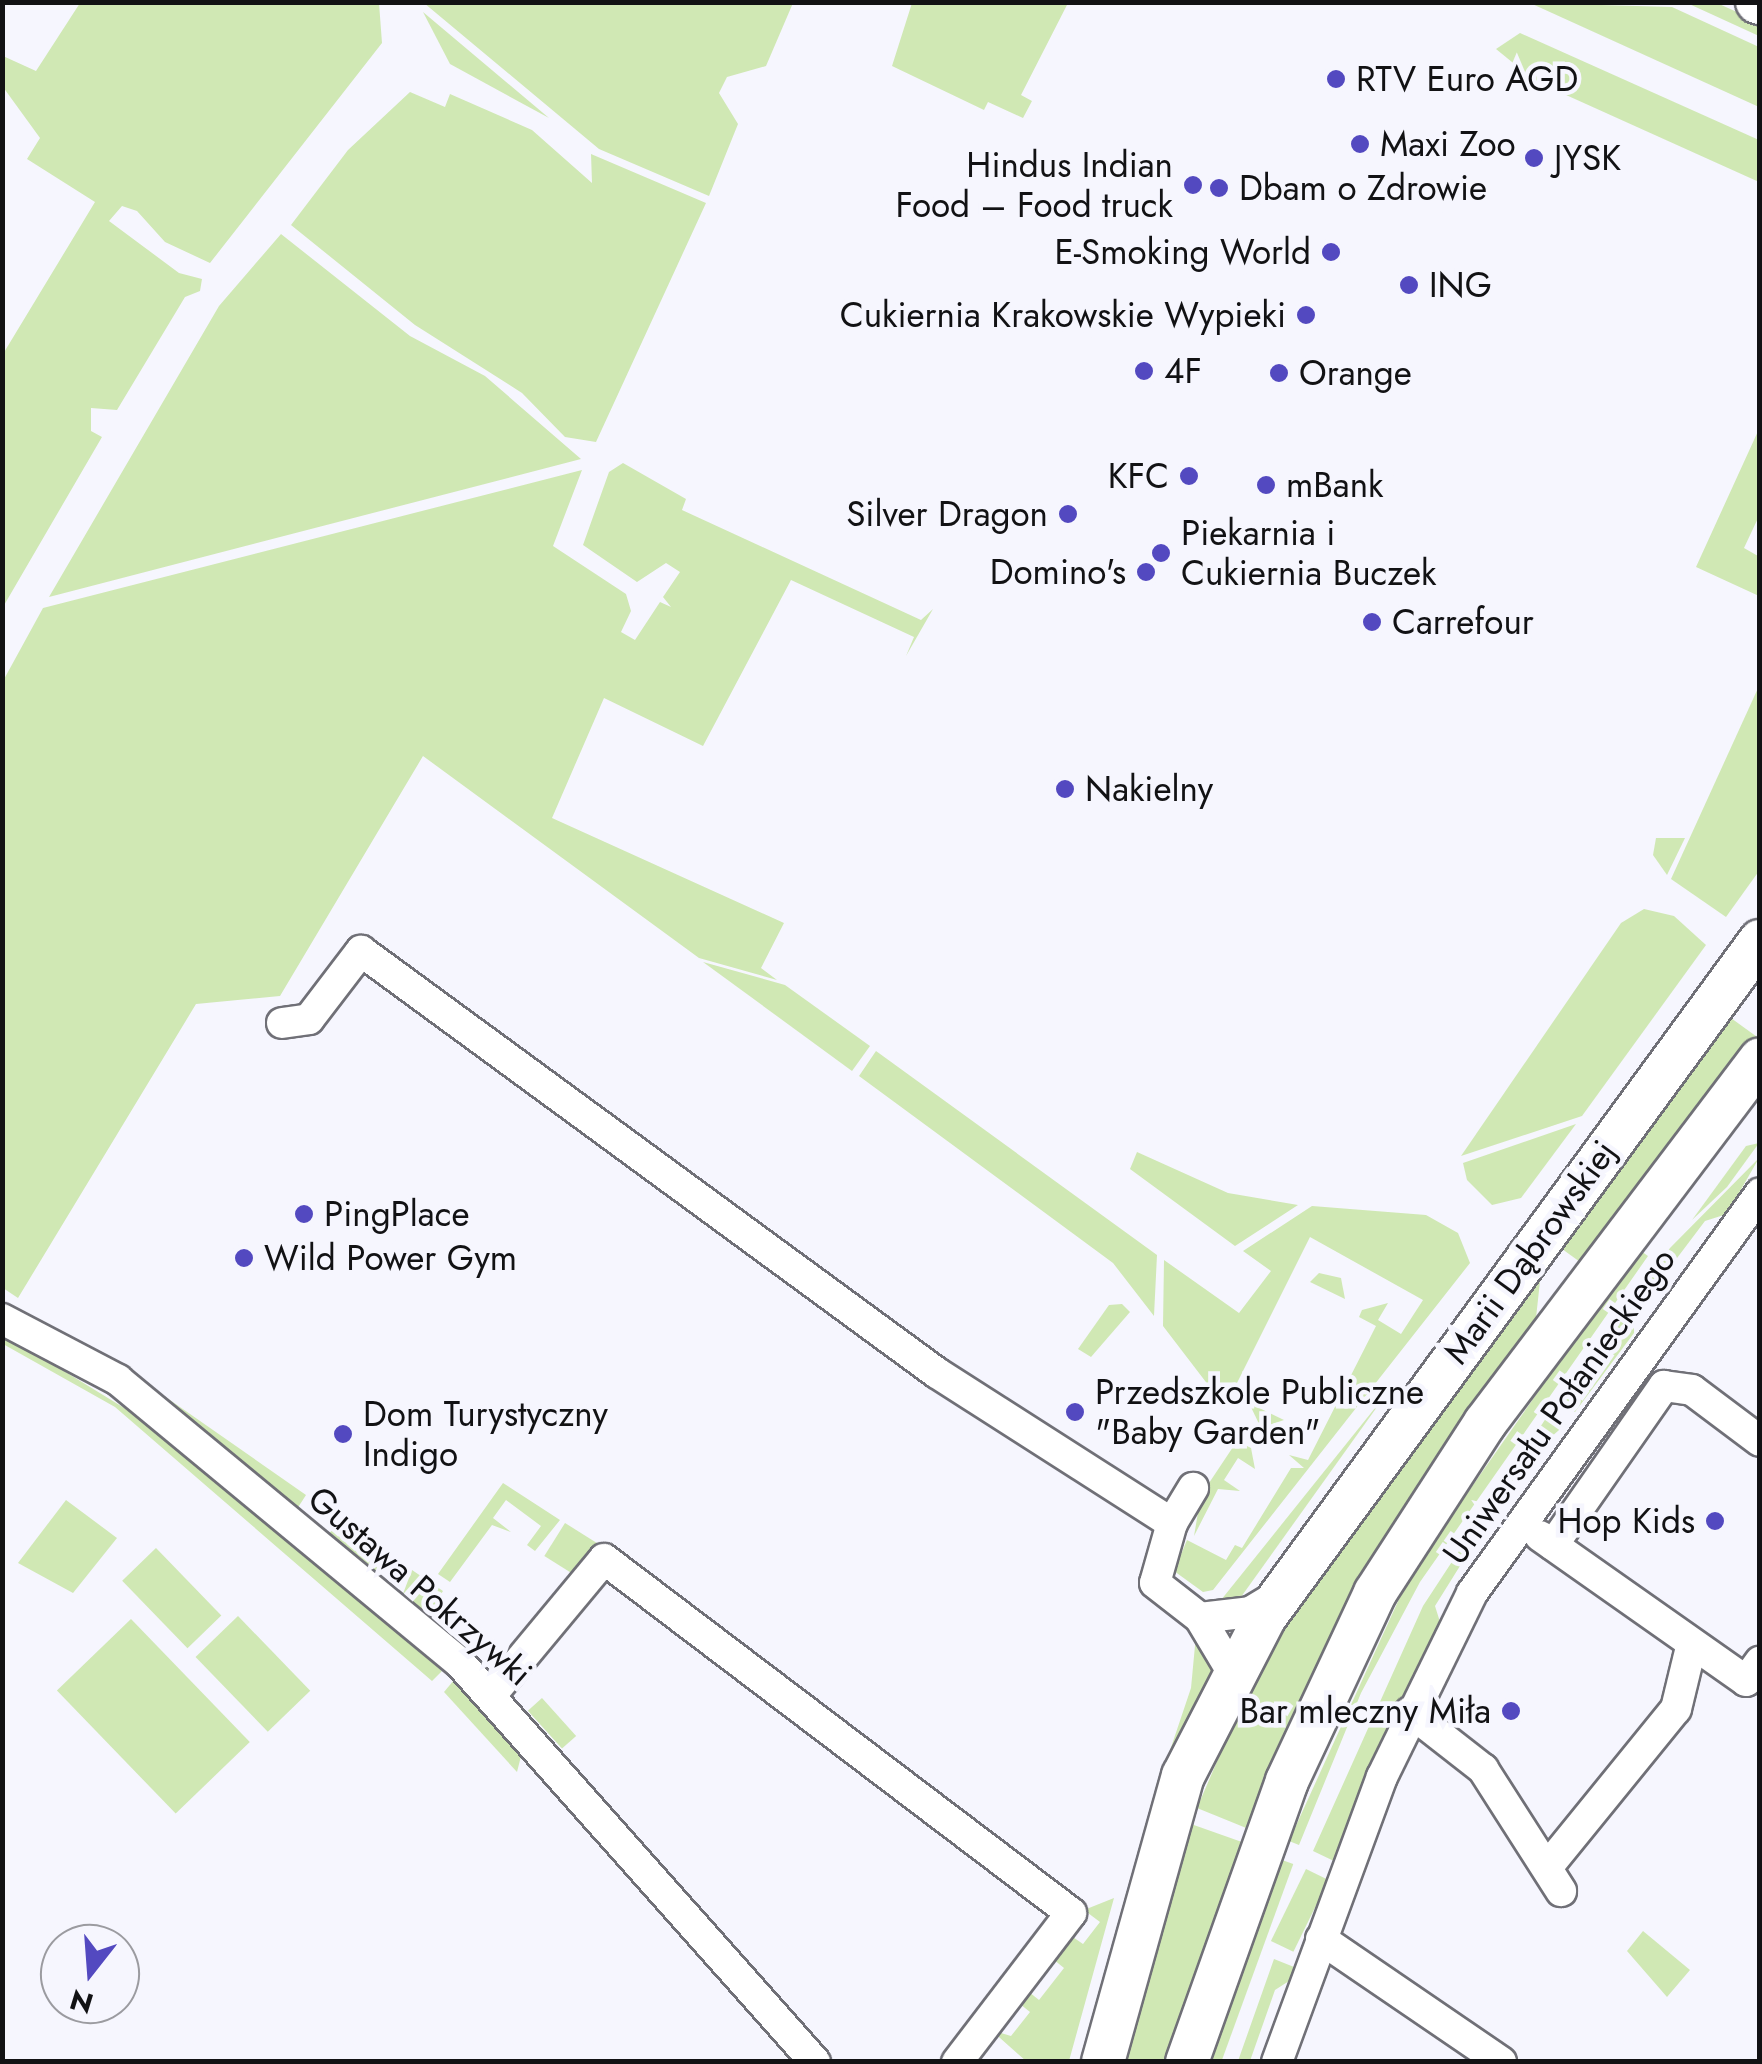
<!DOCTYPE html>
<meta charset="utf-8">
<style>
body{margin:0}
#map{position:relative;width:1762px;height:2064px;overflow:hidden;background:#f6f6fe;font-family:Jost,sans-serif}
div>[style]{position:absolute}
.green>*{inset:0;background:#d0e8b4;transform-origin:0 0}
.roads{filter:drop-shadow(2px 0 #707077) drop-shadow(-2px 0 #707077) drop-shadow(0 2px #707077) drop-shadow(0 -2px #707077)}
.street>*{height:30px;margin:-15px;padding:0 15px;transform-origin:15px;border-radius:15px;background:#fff}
.secondary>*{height:42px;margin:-21px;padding:0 21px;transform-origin:21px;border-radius:21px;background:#fff}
.dots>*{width:28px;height:28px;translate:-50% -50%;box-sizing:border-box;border:5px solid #f6f6fe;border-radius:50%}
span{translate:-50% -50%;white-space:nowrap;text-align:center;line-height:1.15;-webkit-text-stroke:9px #f6f6fe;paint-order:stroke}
.poi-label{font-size:35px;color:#121214}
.left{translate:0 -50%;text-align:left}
.right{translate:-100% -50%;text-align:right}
.street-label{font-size:35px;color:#121214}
.frame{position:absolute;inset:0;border:5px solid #121214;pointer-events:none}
.north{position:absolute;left:40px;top:1924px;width:100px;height:100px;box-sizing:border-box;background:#f6f6fe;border:2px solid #9b9ba0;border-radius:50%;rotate:197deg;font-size:28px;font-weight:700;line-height:40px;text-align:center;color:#121214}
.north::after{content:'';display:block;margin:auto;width:35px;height:45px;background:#5349c0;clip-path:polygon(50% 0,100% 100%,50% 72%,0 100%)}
</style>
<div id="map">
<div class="green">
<div style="clip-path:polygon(80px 3px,379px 3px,382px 43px,210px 263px,165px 242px,137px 211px,122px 206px,109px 221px,179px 273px,202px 279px,200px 291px,185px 297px,117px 410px,91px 408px,91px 431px,102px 437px,3px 607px,3px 354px,95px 202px,27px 159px,40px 138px,3px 87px,3px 56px,36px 71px)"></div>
<div style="clip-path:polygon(424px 3px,793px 3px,766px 66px,727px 77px,719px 93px,738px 124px,709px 196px,599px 149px)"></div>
<div style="clip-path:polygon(912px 3px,1068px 3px,1021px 95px,1032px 101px,1023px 118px,988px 102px,984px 110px,892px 66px)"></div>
<div style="clip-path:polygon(1530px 3px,1672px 7px,1759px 47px,1759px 107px)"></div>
<div style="clip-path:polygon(1687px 3px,1717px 3px,1759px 22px,1759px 36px)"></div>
<div style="clip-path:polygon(423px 12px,549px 118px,450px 64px)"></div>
<div style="clip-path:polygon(1520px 33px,1759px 140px,1759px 182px,1535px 81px,1496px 49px)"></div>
<div style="clip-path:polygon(410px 92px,445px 107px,450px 94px,532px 130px,592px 183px,591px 154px,706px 203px,596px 442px,565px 437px,522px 393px,415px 325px,291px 225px,348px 150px)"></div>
<div style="clip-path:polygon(281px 234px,410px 336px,485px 376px,581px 459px,49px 597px,219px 306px)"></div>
<div style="clip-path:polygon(1759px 429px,1759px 516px,1744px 548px,1758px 556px,1759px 596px,1696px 567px)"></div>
<div style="clip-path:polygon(623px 463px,686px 499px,682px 510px,921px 620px,933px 609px,906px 656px,914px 637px,791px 580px,703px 746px,604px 698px,552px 818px,784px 923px,761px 968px,777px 980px,699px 958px,423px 756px,280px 996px,196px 1004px,18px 1298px,3px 1288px,3px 681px,43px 608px,582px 470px,553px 546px,626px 594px,631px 611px,621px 632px,635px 640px,660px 602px,671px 607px,663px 597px,680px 572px,666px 563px,637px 582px,583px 545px,609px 472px)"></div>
<div style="clip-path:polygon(1759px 686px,1759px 871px,1726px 917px,1671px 879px)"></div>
<div style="clip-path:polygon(1656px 838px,1685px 838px,1667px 875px,1653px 855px)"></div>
<div style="clip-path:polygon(1644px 909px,1674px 916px,1706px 945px,1582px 1116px,1461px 1156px,1621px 923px)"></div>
<div style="clip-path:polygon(703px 962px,785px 985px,870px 1046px,852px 1071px)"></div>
<div style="left:1724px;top:1013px;width:41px;height:286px;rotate:36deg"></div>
<div style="clip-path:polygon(876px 1051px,1157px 1255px,1154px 1316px,1113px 1263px,859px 1076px)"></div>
<div style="clip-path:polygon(1576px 1124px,1521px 1198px,1492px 1205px,1467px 1180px,1463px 1163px)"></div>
<div style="clip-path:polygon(1759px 1143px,1727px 1187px,1692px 1220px,1746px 1146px)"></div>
<div style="clip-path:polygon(1137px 1152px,1228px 1193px,1298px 1205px,1235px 1246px,1130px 1169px)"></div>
<div style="clip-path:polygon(1759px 1158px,1727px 1214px,1705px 1221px,1634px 1315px,1634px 1333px,1575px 1412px,1559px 1399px,1670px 1248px)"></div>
<div style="clip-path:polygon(1312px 1206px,1426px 1215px,1458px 1233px,1470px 1263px,1213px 1590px,1203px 1592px,1174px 1571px,1187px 1540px,1226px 1560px,1235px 1545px,1242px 1548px,1291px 1468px,1304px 1468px,1289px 1455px,1308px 1460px,1376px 1326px,1359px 1317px,1362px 1310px,1388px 1303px,1378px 1320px,1401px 1334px,1423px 1300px,1310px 1237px,1225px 1407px,1163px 1326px,1164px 1260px,1239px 1313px,1271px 1271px,1243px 1251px)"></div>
<div style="clip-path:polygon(1638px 1249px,1648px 1256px,1420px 1582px,1361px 1693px,1299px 1845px,1289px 1841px,1410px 1575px)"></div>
<div style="clip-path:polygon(1541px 1272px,1536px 1318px,1404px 1509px,1261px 1834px,1197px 1808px,1268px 1643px)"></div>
<div style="clip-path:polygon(1319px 1273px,1341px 1278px,1345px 1299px,1310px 1282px)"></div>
<div style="clip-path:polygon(1122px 1304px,1130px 1312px,1091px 1357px,1078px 1349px,1109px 1305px)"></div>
<div style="clip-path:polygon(2px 1333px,165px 1433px,442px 1671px,432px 1681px,115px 1407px,3px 1344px)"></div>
<div style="clip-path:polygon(147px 1384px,306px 1495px,297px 1509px,224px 1447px)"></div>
<div style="clip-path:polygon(1387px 1393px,1241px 1597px,1217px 1605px)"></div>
<div style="clip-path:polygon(1249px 1403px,1284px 1420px,1261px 1428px)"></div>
<div style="clip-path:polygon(1550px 1412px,1566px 1424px,1528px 1457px,1435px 1606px,1441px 1625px,1336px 1862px,1313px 1851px,1423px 1606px)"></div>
<div style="clip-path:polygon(1237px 1441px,1251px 1448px,1255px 1469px,1238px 1458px,1224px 1480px,1240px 1491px,1218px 1489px,1194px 1536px,1201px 1495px)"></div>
<div style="clip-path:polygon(503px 1483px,560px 1520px,535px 1551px,527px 1545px,541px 1526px,506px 1500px,493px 1518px,511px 1532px,492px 1525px,450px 1582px,438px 1574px)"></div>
<div style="clip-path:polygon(66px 1500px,117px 1538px,73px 1593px,18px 1563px)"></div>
<div style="clip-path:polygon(343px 1523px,395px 1562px,373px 1575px,326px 1535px)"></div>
<div style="left:565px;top:1523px;width:39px;height:39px;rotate:32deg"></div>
<div style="left:156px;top:1548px;width:94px;height:47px;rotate:46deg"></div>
<div style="clip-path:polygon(412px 1570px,443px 1591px,438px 1599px,453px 1610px,442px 1621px,401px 1599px)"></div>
<div style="left:238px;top:1616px;width:104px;height:59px;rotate:46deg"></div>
<div style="left:131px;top:1619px;width:171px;height:103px;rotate:46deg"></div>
<div style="clip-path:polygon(1196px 1635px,1215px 1667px,1167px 1796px,1156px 1792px,1191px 1688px)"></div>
<div style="clip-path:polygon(454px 1680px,522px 1752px,517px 1772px,444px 1692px)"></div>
<div style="left:542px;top:1698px;width:51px;height:19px;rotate:48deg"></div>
<div style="clip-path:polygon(1191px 1824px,1256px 1847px,1180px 2061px,1125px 2062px)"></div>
<div style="left:1282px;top:1860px;width:12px;height:213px;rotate:20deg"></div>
<div style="left:1306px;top:1869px;width:25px;height:80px;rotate:26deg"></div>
<div style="clip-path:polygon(1114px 1898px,1069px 2061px,1026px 2061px,991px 2030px,1011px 2036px,1030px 2012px,1020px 2004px,1029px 1992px,1039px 2000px,1064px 1968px,1048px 1955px,1067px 1933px,1083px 1944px,1100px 1922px,1084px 1910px)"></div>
<div style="clip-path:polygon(1643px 1931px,1690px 1970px,1667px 1997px,1627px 1951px)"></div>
<div style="clip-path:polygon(1274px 1959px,1294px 1967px,1289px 1981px,1275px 1990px,1250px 2061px,1238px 2061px)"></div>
</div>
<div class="roads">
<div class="street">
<div style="left:282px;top:1023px;width:27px;rotate:-8deg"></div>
<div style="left:309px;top:1019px;width:86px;rotate:-52.6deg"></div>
<div style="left:361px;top:951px;width:714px;rotate:36.23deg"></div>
<div style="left:937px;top:1373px;width:279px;rotate:32.6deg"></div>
<div style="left:1172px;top:1523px;width:62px;rotate:105.8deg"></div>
<div style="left:1155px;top:1583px;width:57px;rotate:37.9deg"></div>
<div style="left:1200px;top:1618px;width:66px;rotate:59.2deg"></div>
<div style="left:2px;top:1319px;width:131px;rotate:27.7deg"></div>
<div style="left:118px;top:1380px;width:444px;rotate:39.6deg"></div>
<div style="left:460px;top:1663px;width:534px;rotate:48.34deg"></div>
<div style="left:1172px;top:1523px;width:41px;rotate:-59deg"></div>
<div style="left:1540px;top:1536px;width:252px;rotate:35.1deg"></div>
<div style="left:1746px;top:1681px;width:24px;rotate:-54deg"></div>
<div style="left:1553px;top:1545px;width:194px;rotate:-55.1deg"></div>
<div style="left:1664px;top:1386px;width:28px;rotate:8deg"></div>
<div style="left:1692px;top:1390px;width:85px;rotate:36.9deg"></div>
<div style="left:1200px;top:1618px;width:50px;rotate:-6.8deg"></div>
<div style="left:1250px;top:1612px;width:31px;rotate:-31deg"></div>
<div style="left:492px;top:1694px;width:175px;rotate:-50.3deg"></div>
<div style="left:604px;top:1559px;width:586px;rotate:37.16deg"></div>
<div style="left:1071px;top:1913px;width:188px;rotate:127.4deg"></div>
<div style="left:1410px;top:1712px;width:93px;rotate:38deg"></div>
<div style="left:1483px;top:1769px;width:145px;rotate:57.4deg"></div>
<div style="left:1549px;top:1865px;width:201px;rotate:-50.9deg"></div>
<div style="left:1676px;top:1709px;width:64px;rotate:-76.4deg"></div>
<div style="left:1321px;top:1939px;width:218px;rotate:34.3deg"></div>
<div style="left:1277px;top:2062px;width:304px;rotate:-69.8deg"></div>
<div style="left:1382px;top:1777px;width:205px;rotate:-63.9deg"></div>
<div style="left:1472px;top:1593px;width:493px;rotate:-54.2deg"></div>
</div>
<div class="secondary">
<div style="left:1757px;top:2px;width:3px;rotate:18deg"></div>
<div style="left:1103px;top:2062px;width:297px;rotate:-74.4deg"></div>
<div style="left:1183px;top:1776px;width:179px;rotate:-62.7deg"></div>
<div style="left:1265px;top:1617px;width:838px;rotate:-53.79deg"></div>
<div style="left:1187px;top:2062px;width:298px;rotate:-70.4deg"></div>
<div style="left:1287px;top:1781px;width:208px;rotate:-64.9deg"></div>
<div style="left:1375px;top:1593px;width:202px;rotate:-57.1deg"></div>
<div style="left:1485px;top:1423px;width:456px;rotate:-52.9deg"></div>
</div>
</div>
<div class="dots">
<div style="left:1336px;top:79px;background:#5349c0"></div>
<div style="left:1360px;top:144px;background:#5349c0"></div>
<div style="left:1534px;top:158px;background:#5349c0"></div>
<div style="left:1193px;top:185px;background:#5349c0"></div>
<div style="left:1219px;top:188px;background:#5349c0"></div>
<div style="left:1331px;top:252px;background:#5349c0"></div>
<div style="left:1409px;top:285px;background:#5349c0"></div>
<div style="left:1306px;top:315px;background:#5349c0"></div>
<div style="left:1144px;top:371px;background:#5349c0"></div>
<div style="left:1279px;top:373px;background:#5349c0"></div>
<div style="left:1189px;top:476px;background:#5349c0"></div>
<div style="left:1266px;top:485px;background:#5349c0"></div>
<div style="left:1068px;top:514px;background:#5349c0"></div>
<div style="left:1161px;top:553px;background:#5349c0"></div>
<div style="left:1146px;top:572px;background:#5349c0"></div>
<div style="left:1372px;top:622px;background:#5349c0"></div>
<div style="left:1065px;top:789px;background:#5349c0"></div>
<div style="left:304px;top:1214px;background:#5349c0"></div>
<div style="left:244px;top:1258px;background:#5349c0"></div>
<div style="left:1075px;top:1412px;background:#5349c0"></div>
<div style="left:343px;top:1434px;background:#5349c0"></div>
<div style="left:1715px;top:1521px;background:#5349c0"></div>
<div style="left:1511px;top:1711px;background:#5349c0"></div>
</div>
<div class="poi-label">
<span class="left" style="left:1356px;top:79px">RTV Euro AGD</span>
<span class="left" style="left:1380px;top:144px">Maxi Zoo</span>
<span class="left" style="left:1554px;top:158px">JYSK</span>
<span class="right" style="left:1173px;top:185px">Hindus Indian<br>Food – Food truck</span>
<span class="left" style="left:1239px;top:188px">Dbam o Zdrowie</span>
<span class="right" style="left:1311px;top:252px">E-Smoking World</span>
<span class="left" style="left:1429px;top:285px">ING</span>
<span class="right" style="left:1286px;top:315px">Cukiernia Krakowskie Wypieki</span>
<span class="left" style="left:1164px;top:371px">4F</span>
<span class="left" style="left:1299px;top:373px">Orange</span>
<span class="right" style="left:1169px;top:476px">KFC</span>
<span class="left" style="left:1286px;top:485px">mBank</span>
<span class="right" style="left:1048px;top:514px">Silver Dragon</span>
<span class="left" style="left:1181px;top:553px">Piekarnia i<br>Cukiernia Buczek</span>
<span class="right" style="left:1126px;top:572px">Domino's</span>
<span class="left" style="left:1392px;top:622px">Carrefour</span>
<span class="left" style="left:1085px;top:789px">Nakielny</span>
<span class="left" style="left:324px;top:1214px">PingPlace</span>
<span class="left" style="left:264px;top:1258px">Wild Power Gym</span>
<span class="left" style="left:1095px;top:1412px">Przedszkole Publiczne<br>"Baby Garden"</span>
<span class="left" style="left:363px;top:1434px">Dom Turystyczny<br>Indigo</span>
<span class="right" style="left:1695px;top:1521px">Hop Kids</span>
<span class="right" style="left:1491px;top:1711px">Bar mleczny Miła</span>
</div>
<div class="street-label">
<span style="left:1530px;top:1252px;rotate:-54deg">Marii Dąbrowskiej</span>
<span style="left:1559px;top:1406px;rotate:-55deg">Uniwersału Połanieckiego</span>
<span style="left:420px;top:1586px;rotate:41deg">Gustawa Pokrzywki</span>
</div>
<div class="frame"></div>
<div class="north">N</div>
</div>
